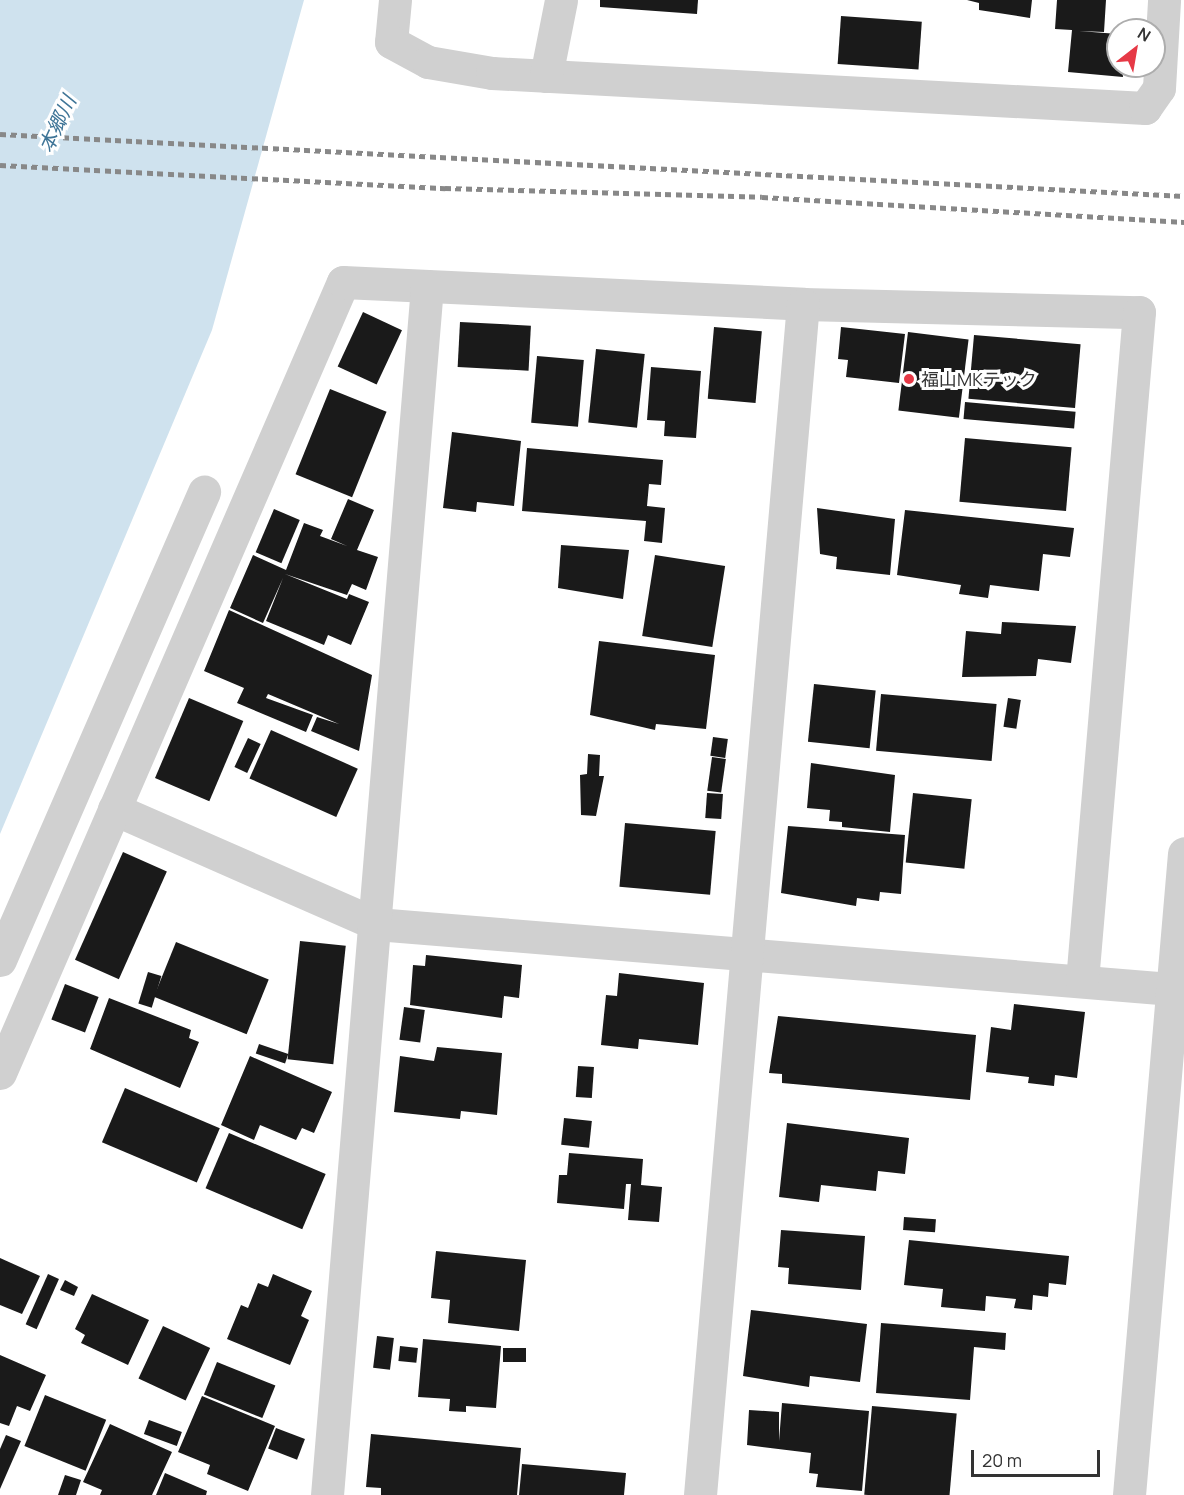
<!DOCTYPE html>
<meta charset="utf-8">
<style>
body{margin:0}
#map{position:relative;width:1184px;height:1495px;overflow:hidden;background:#fff;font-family:Manrope,"Noto Sans JP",sans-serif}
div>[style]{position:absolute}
.water>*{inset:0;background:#cfe2ee}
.building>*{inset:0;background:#1a1a1a;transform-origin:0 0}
.minor>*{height:33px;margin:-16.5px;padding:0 16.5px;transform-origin:16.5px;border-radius:16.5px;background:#d0d0d0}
.rail>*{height:4.5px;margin-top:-2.25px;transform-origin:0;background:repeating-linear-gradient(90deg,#888 0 6px,transparent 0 10.5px)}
.dots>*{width:16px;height:16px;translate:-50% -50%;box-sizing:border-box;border:3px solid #fff;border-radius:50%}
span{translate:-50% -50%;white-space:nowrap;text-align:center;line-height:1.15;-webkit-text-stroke:6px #fff;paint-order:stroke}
.poi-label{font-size:18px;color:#333}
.left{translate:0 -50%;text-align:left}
.water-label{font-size:20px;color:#3f7597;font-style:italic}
.north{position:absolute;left:1106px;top:18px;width:60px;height:60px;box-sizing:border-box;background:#fff;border:2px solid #adadad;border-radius:50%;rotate:31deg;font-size:16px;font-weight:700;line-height:24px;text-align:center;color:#333}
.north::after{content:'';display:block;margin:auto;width:21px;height:27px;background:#e63946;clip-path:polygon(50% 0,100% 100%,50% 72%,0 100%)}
.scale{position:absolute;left:971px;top:1450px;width:129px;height:27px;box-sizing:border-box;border:3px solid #333;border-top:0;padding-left:8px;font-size:18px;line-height:21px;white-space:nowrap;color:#333;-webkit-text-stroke:4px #fff;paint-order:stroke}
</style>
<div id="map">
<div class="water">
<div style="clip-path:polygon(0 0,304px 0,212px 330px,0 834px)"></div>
</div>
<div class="building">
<div style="clip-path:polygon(600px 0,698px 0,697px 14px,600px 7px)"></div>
<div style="clip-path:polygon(967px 0,1032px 0,1030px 18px,979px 10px,979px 3px)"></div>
<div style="clip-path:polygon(1057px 0,1106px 0,1104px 32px,1079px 31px,1118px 34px,1123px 77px,1068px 72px,1072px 30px,1055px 29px)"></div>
<div style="left:841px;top:16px;width:81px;height:48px;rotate:4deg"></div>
<div style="left:363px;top:312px;width:43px;height:60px;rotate:25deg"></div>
<div style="left:460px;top:322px;width:71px;height:45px;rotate:3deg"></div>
<div style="left:714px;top:327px;width:48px;height:72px;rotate:5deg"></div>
<div style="clip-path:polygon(841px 327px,905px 334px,899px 383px,846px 377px,848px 360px,838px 359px)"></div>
<div style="left:908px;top:332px;width:61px;height:79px;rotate:7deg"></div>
<div style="left:974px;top:335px;width:107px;height:64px;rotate:5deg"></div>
<div style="left:596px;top:349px;width:49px;height:74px;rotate:6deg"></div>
<div style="left:537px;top:356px;width:47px;height:67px;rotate:5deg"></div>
<div style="clip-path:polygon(651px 367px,701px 371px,696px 438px,664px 436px,665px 421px,647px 420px)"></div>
<div style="left:330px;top:389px;width:61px;height:92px;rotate:22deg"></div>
<div style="left:965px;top:402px;width:111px;height:17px;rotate:5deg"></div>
<div style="clip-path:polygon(452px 432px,521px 441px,514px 506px,477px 502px,476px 512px,443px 508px)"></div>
<div style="left:965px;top:438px;width:107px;height:64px;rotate:5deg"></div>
<div style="clip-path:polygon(527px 448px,663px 460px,661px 485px,649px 484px,647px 506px,665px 508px,662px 543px,644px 541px,646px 521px,522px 511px)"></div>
<div style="clip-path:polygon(348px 499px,374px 510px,357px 550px,378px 557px,366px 590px,352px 584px,347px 595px,285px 574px,347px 599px,349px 594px,369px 602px,351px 645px,328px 635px,324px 645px,266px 621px,283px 578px,263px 623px,230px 608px,253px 555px,286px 570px,304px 523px,323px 530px,320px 536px,347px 546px,331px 539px)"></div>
<div style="clip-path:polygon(817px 508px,895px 519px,890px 575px,836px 569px,837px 557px,820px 554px)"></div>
<div style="left:274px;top:509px;width:28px;height:47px;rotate:23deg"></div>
<div style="clip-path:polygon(905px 510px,1074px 528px,1070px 557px,1043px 554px,1039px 591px,990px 585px,988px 598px,959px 594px,961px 585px,897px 575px)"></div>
<div style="clip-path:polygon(561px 545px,629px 550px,623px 599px,558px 588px)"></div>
<div style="left:655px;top:555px;width:71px;height:82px;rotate:9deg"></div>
<div style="clip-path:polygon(229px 610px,372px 675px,359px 751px,311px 731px,317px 717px,339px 724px,268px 694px,266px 698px,313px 715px,306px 732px,237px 703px,244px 688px,204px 671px)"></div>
<div style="clip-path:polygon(1002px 622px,1076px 626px,1071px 663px,1038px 659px,1036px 676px,962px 677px,966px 631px,1001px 634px)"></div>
<div style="clip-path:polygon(599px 641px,715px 655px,706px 729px,656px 724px,655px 730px,590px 715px)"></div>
<div style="left:814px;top:684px;width:62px;height:58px;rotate:6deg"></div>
<div style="left:881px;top:694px;width:116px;height:57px;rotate:5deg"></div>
<div style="left:189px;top:698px;width:59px;height:87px;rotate:23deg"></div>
<div style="left:1008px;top:698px;width:13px;height:29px;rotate:9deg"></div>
<div style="left:271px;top:730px;width:95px;height:53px;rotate:24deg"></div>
<div style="left:713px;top:737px;width:15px;height:19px;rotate:8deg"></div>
<div style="left:248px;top:738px;width:14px;height:32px;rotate:25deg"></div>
<div style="clip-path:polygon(588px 754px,600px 755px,599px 776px,604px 776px,596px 816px,581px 815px,580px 775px,587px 774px)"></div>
<div style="left:712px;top:757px;width:14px;height:34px;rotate:8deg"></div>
<div style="clip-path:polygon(811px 763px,895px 775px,890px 832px,842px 827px,842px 822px,829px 821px,830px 810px,807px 808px)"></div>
<div style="left:707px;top:793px;width:16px;height:25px;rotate:4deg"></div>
<div style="left:913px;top:793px;width:59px;height:70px;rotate:6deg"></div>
<div style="left:625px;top:823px;width:91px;height:64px;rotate:5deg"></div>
<div style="clip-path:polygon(788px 826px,905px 835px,901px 894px,880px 892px,879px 901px,857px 898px,856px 906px,781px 893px)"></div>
<div style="left:123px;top:852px;width:48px;height:118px;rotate:24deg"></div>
<div style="left:300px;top:941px;width:46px;height:119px;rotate:6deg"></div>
<div style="left:176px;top:942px;width:100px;height:59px;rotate:22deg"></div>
<div style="clip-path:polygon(426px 955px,522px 965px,519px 998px,504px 996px,502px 1018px,410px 1005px,413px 965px,425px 966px)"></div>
<div style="left:148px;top:972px;width:14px;height:33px;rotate:17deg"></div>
<div style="clip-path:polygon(619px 973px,704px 983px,698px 1045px,639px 1039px,638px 1049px,601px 1045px,606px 995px,617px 996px)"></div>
<div style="left:65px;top:984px;width:36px;height:38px;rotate:21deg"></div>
<div style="clip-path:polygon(109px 998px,191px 1030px,189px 1038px,199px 1042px,180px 1088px,90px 1049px)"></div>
<div style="clip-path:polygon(1014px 1004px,1085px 1012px,1077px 1078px,1055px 1075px,1054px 1086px,1028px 1083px,1029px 1077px,986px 1072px,991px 1027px,1011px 1030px)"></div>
<div style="left:404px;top:1007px;width:21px;height:33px;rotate:8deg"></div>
<div style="clip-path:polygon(778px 1016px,976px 1035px,970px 1100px,782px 1083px,782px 1074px,769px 1073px)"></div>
<div style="left:259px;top:1044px;width:31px;height:10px;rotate:19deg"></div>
<div style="clip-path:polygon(437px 1047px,502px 1053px,497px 1115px,461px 1111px,460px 1119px,394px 1112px,400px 1056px,434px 1061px)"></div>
<div style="clip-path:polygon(250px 1056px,332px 1092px,314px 1133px,302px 1128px,296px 1140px,260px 1125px,254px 1140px,221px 1125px)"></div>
<div style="left:578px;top:1066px;width:16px;height:31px;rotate:4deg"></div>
<div style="left:125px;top:1088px;width:103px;height:59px;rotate:23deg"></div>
<div style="left:564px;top:1118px;width:28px;height:27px;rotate:6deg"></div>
<div style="clip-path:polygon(787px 1123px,909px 1138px,905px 1174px,878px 1171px,876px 1191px,821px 1185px,819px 1202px,779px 1197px)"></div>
<div style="left:229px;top:1133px;width:105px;height:60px;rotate:23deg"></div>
<div style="clip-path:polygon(569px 1153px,643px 1159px,641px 1185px,662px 1187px,659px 1222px,628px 1220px,631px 1184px,626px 1184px,624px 1209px,557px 1203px,559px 1175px,567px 1175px)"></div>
<div style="left:904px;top:1217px;width:32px;height:13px;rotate:4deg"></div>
<div style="clip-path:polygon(781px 1230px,865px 1236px,861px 1290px,788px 1284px,789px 1268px,778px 1267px)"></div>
<div style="clip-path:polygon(909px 1240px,1069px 1256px,1066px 1285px,1049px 1283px,1048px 1297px,1033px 1295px,1032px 1310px,1014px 1308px,1016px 1299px,986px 1296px,985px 1311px,941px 1307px,943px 1289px,904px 1285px)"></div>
<div style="clip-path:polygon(436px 1251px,526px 1260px,519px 1331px,448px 1323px,450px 1300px,431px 1298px)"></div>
<div style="clip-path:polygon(0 1258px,40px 1276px,22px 1314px,0 1305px)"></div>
<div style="left:48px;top:1274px;width:12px;height:55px;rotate:24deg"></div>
<div style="clip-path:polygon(273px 1274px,312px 1291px,301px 1316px,309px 1320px,290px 1365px,227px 1339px,241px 1305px,248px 1308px,258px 1283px,268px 1287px)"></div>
<div style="clip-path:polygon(65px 1280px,78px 1287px,74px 1296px,60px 1290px)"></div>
<div style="clip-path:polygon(92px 1294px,149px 1320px,128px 1365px,81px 1343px,85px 1335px,75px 1329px)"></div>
<div style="clip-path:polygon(751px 1310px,867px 1324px,860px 1382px,810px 1376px,809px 1387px,743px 1376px)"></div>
<div style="clip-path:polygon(881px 1323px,1006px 1333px,1005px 1350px,974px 1347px,970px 1400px,876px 1393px)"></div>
<div style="left:163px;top:1326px;width:52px;height:58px;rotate:25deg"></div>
<div style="left:377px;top:1336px;width:17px;height:32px;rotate:7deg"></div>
<div style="clip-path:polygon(423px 1339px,501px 1346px,496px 1408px,466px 1406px,466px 1412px,449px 1411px,450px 1399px,418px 1397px)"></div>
<div style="left:400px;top:1346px;width:18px;height:15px;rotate:6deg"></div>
<div style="left:503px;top:1348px;width:23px;height:14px"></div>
<div style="clip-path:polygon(0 1355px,46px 1375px,30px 1411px,17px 1406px,9px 1426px,0 1423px)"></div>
<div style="left:217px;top:1362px;width:63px;height:35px;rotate:22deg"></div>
<div style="left:45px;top:1395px;width:66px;height:55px;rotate:22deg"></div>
<div style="clip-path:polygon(202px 1396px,275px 1426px,248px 1491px,207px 1474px,210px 1465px,178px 1452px)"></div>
<div style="clip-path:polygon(782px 1403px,869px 1411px,862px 1491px,816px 1487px,818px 1474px,809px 1473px,811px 1453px,747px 1445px,749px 1410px,779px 1412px,779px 1441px)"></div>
<div style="left:872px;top:1406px;width:85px;height:89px;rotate:5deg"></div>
<div style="left:149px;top:1420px;width:35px;height:15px;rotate:20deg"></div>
<div style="clip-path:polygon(110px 1424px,172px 1452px,152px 1495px,100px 1495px,102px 1490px,83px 1482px)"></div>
<div style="left:276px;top:1428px;width:31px;height:22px;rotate:21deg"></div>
<div style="clip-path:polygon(371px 1434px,521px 1448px,517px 1495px,381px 1495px,381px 1488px,366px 1487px)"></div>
<div style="clip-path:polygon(6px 1435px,21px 1441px,0 1489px,0 1449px)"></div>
<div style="clip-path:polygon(522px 1464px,626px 1473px,624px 1495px,519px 1495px)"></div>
<div style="clip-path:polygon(165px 1473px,207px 1491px,206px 1495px,156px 1495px)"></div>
<div style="clip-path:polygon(65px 1475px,81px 1480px,76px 1495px,58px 1495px)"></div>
</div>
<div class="minor">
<div style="left:395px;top:0;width:42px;rotate:95.4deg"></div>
<div style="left:391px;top:42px;width:42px;rotate:28.4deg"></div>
<div style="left:428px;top:62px;width:65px;rotate:9.8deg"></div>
<div style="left:492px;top:73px;width:654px;rotate:3.07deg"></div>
<div style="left:1145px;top:108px;width:24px;rotate:-55deg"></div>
<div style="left:1159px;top:88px;width:88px;rotate:-86.7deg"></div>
<div style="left:546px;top:76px;width:77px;rotate:-78.8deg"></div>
<div style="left:114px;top:809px;width:286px;rotate:23.7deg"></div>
<div style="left:376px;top:924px;width:811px;rotate:4.67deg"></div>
<div style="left:0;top:960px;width:511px;rotate:-66.45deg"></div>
<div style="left:0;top:1073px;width:862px;rotate:-66.56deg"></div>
<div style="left:343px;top:282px;width:461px;rotate:2.7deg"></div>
<div style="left:803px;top:304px;width:336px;rotate:1.4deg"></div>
<div style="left:1139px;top:312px;width:671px;rotate:94.87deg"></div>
<div style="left:327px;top:1495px;width:1213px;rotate:-85.27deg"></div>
<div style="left:700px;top:1495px;width:1195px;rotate:-85.06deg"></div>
<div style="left:1129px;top:1495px;width:644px;rotate:-85.1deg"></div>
</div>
<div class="rail">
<div style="left:0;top:134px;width:1186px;rotate:3deg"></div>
<div style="left:0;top:165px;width:446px;rotate:3deg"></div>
<div style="left:445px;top:188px;width:317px;rotate:1.6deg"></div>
<div style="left:762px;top:197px;width:423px;rotate:3.4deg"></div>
</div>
<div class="dots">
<div style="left:909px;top:379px;background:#e63946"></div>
</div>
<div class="poi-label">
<span class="left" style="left:921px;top:379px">福山MKテック</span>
</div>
<div class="water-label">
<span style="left:57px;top:124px;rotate:-65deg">本郷川</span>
</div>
<div class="north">N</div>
<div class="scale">20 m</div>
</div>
